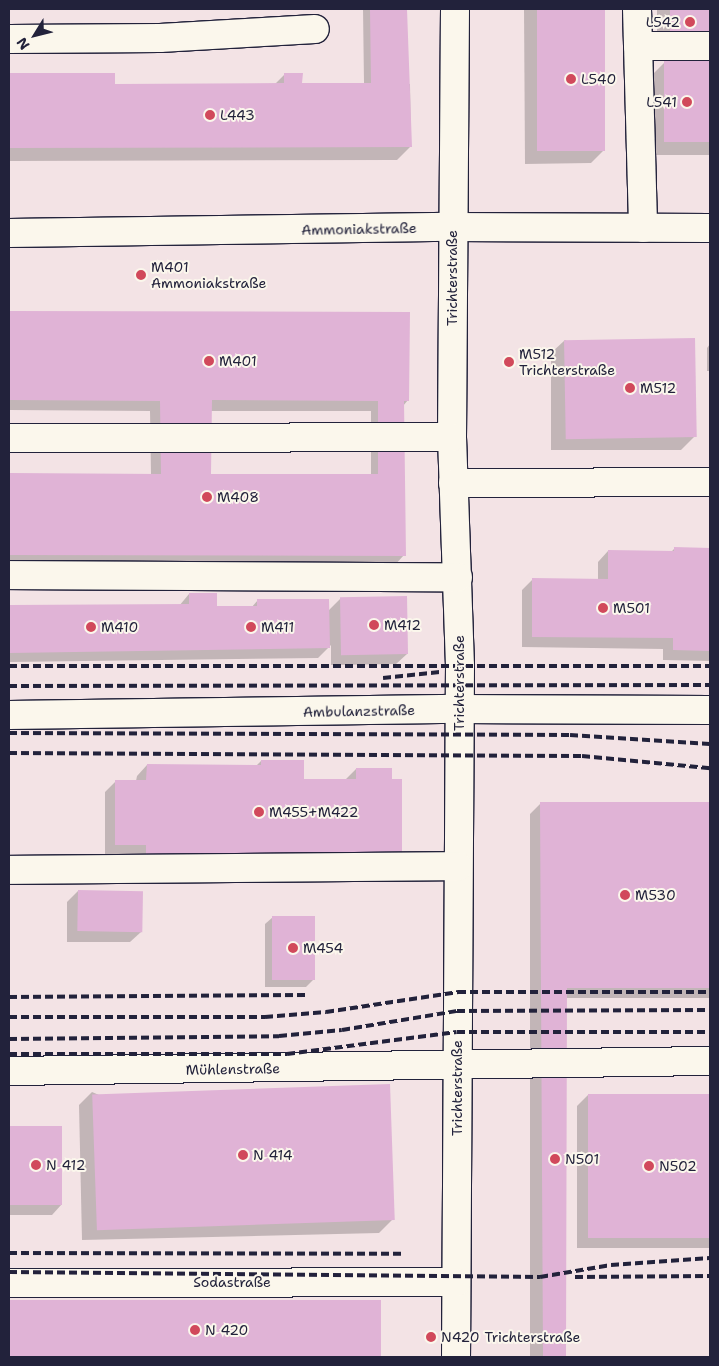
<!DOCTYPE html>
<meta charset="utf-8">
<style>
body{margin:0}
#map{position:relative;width:719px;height:1366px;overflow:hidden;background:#fbf7ec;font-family:"Shantell Sans",sans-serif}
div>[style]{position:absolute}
.built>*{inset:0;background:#f3e3e5;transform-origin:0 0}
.shadow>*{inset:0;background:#0003;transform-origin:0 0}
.building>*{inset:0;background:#e0b3d6;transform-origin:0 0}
.roads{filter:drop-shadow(1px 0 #22223b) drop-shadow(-1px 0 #22223b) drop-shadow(0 1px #22223b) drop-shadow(0 -1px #22223b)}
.minor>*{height:28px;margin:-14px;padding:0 14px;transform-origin:14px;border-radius:14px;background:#fbf7ec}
.rail>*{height:4px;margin-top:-2px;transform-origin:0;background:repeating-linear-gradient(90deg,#22223b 0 8px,transparent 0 12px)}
.dots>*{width:14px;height:14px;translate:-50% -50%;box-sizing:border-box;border:2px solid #fbf7ec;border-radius:50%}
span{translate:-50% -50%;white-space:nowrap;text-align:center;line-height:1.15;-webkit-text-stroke:4px #fbf7ec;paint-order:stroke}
.poi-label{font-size:14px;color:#22223b}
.right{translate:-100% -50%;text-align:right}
.left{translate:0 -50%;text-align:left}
.street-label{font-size:14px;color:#22223b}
.frame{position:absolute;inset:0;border:10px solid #22223b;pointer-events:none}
.north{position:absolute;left:10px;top:10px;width:50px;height:50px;-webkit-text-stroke:4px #fbf7ec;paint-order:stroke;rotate:234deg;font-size:14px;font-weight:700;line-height:20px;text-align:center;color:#22223b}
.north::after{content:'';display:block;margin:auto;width:18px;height:22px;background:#22223b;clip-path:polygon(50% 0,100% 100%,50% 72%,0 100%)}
</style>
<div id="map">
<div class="built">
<div style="left:9px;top:9px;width:701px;height:1348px"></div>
</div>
<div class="shadow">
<div style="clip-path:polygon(363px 9px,406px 9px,404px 84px,410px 84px,411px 146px,397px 160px,9px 161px,9px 74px,114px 74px,114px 85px,275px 84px,285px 74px,301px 85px,364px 84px)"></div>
<div style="clip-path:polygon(524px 9px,604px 9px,605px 149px,591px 163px,525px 164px)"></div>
<div style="left:657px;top:9px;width:53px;height:40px"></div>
<div style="clip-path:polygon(710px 62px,710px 155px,652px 155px,651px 76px,664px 63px)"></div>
<div style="clip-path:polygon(evenodd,9px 313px,408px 314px,408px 400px,403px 406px,404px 555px,394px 566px,9px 565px,9px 475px,151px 475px,150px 411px,9px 410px,9px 313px,210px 411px,371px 411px,371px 475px,210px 475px,210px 411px)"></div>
<div style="clip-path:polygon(565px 340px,695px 436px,681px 450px,551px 450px,551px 353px)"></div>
<div style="clip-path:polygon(710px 344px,710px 371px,707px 371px,707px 348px)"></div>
<div style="clip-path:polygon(674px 549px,710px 549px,710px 661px,663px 660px,663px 649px,522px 647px,522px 590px,533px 579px,598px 580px,598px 562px,608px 551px,671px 552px)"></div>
<div style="clip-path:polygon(189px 594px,216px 608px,251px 608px,258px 600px,328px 611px,341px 598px,407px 654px,396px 664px,331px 665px,331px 645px,318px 658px,9px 662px,9px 606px,179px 606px)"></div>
<div style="clip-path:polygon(261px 761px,303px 780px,345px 780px,356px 769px,401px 857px,105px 855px,105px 792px,116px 781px,136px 781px,137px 776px,147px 765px,256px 766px)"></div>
<div style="clip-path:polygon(541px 803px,710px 803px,710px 998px,565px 998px,565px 1357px,530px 1357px,530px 814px)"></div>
<div style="clip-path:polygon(78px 891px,141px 932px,130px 942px,67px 942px,67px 902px)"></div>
<div style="clip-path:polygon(273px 917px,313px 980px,306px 987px,265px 987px,265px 924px)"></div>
<div style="clip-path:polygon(92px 1092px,392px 1220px,379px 1233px,82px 1240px,79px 1105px)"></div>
<div style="clip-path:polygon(588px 1095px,710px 1095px,710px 1248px,577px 1248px,577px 1106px)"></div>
<div style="clip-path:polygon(9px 1127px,61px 1127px,62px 1204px,52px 1215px,9px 1215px)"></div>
<div style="left:9px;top:1301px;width:371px;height:56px"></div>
</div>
<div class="building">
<div style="clip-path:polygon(370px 9px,407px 9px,412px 147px,9px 148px,9px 73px,115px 73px,115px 84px,284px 83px,284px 73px,303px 73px,302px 83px,371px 83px)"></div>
<div style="left:537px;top:9px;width:68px;height:142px"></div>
<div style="left:670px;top:9px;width:40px;height:27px"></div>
<div style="left:710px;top:61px;width:81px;height:46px;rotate:90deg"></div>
<div style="clip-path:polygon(evenodd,9px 311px,410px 312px,409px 401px,404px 401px,406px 556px,9px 555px,9px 473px,161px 474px,160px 401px,9px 400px,9px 311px,212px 400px,378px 401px,378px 474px,211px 474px,212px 400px)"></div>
<div style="left:695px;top:338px;width:99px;height:131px;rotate:89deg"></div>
<div style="clip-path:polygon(674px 547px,710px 548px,710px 651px,673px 650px,673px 638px,532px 637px,532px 578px,608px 579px,608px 550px,674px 551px)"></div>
<div style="clip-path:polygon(189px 593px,217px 593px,217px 606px,257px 606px,257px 599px,329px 599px,330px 648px,9px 653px,9px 605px,189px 604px)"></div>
<div style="left:407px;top:596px;width:58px;height:67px;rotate:89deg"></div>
<div style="clip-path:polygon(261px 760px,304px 760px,304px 779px,356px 779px,356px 768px,392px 768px,392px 779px,402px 779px,402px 858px,146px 856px,146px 845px,115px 845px,115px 780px,146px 780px,147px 764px,261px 765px)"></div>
<div style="clip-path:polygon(540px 802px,710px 802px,710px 988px,567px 988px,566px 1357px,543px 1357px)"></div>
<div style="left:78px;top:890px;width:65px;height:41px;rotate:1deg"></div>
<div style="left:272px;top:916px;width:43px;height:64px"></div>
<div style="left:390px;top:1084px;width:136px;height:298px;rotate:88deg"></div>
<div style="left:588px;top:1094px;width:122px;height:144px"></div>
<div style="left:9px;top:1126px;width:53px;height:79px"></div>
<div style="left:9px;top:1300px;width:372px;height:57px"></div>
</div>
<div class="roads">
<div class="minor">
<div style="left:455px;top:9px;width:428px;rotate:90.4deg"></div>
<div style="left:452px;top:437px;width:229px;rotate:88deg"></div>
<div style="left:460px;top:666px;width:691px;rotate:90.33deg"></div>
<div style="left:637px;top:9px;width:219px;rotate:88.4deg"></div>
<div style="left:9px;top:39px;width:151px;rotate:-0.4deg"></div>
<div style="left:160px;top:38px;width:155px;rotate:-3.3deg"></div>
<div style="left:638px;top:46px;width:72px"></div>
<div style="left:9px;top:233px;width:442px;rotate:-0.8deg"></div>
<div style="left:451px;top:227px;width:259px;rotate:0.2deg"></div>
<div style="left:9px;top:438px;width:443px;rotate:-0.1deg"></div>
<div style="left:453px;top:483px;width:257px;rotate:-0.2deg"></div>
<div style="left:9px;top:575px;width:449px;rotate:0.3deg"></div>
<div style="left:9px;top:715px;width:450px;rotate:-0.8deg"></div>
<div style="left:459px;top:709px;width:251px;rotate:0.2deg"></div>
<div style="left:9px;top:870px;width:449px;rotate:-0.5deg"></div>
<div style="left:9px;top:1071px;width:701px;rotate:-0.82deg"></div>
<div style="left:9px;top:1283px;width:447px;rotate:-0.1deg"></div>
</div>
</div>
<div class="rail">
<div style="left:9px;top:666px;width:701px"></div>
<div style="left:383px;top:678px;width:57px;rotate:-6deg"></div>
<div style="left:9px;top:686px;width:701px;rotate:-0.08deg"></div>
<div style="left:9px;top:733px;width:561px;rotate:0.2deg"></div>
<div style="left:570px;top:735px;width:140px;rotate:3.7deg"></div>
<div style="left:9px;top:753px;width:573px;rotate:0.3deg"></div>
<div style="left:582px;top:756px;width:129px;rotate:5.4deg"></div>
<div style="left:9px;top:997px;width:299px;rotate:-0.4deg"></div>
<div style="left:9px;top:1017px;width:256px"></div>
<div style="left:265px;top:1017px;width:61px;rotate:-4.7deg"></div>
<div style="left:326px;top:1012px;width:134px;rotate:-8.6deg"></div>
<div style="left:458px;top:992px;width:252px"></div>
<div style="left:9px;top:1039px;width:270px;rotate:-0.6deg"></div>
<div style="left:279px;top:1036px;width:63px;rotate:-5.4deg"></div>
<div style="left:342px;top:1030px;width:117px;rotate:-9.4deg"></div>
<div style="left:457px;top:1011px;width:253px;rotate:-0.2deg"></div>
<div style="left:9px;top:1054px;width:278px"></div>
<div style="left:287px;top:1054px;width:171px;rotate:-7.4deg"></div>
<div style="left:457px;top:1032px;width:253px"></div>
<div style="left:9px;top:1253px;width:392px;rotate:0.1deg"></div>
<div style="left:9px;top:1272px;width:531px;rotate:0.54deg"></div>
<div style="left:540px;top:1277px;width:72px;rotate:-9.6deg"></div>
<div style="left:611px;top:1265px;width:99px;rotate:-4deg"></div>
<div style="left:575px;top:1277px;width:135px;rotate:-0.4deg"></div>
</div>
<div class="dots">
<div style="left:690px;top:22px;background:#d1495b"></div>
<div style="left:571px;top:79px;background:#d1495b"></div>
<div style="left:687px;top:102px;background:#d1495b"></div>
<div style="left:210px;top:115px;background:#d1495b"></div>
<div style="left:141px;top:275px;background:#d1495b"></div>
<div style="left:209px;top:361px;background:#d1495b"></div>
<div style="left:509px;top:362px;background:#d1495b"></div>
<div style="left:630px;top:388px;background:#d1495b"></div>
<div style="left:207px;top:497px;background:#d1495b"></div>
<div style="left:603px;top:608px;background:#d1495b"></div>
<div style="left:374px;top:625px;background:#d1495b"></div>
<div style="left:91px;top:627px;background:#d1495b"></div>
<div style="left:251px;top:627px;background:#d1495b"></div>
<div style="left:259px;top:812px;background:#d1495b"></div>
<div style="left:625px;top:895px;background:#d1495b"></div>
<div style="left:293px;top:948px;background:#d1495b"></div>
<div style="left:243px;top:1155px;background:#d1495b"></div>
<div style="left:555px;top:1159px;background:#d1495b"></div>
<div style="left:36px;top:1165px;background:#d1495b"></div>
<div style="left:649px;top:1166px;background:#d1495b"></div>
<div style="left:195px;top:1330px;background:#d1495b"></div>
<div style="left:431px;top:1337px;background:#d1495b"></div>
</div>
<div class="poi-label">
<span class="right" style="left:680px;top:22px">L542</span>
<span class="left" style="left:581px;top:79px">L540</span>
<span class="right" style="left:677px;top:102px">L541</span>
<span class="left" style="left:220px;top:115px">L443</span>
<span class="left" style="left:151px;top:275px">M401<br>Ammoniakstraße</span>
<span class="left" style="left:519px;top:362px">M512<br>Trichterstraße</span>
<span class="left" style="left:219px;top:361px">M401</span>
<span class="left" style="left:640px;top:388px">M512</span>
<span class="left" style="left:217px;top:497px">M408</span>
<span class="left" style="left:613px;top:608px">M501</span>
<span class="left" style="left:384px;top:625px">M412</span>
<span class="left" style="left:101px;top:627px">M410</span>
<span class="left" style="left:261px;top:627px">M411</span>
<span class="left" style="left:269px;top:812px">M455+M422</span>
<span class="left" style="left:635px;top:895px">M530</span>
<span class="left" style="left:303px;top:948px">M454</span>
<span class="left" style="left:253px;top:1155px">N 414</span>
<span class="left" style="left:565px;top:1159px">N501</span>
<span class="left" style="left:46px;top:1165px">N 412</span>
<span class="left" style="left:659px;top:1166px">N502</span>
<span class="left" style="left:205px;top:1330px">N 420</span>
<span class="left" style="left:441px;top:1337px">N420 Trichterstraße</span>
</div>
<div class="street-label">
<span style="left:359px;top:229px;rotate:-1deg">Ammoniakstraße</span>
<span style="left:452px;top:278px;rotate:-90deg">Trichterstraße</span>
<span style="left:459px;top:683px;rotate:-90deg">Trichterstraße</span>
<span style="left:359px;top:711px;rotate:-1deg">Ambulanzstraße</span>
<span style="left:233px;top:1069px;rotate:-1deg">Mühlenstraße</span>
<span style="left:457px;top:1088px;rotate:-90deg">Trichterstraße</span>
<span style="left:232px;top:1282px">Sodastraße</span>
</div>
<div class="frame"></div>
<div class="north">N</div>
</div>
